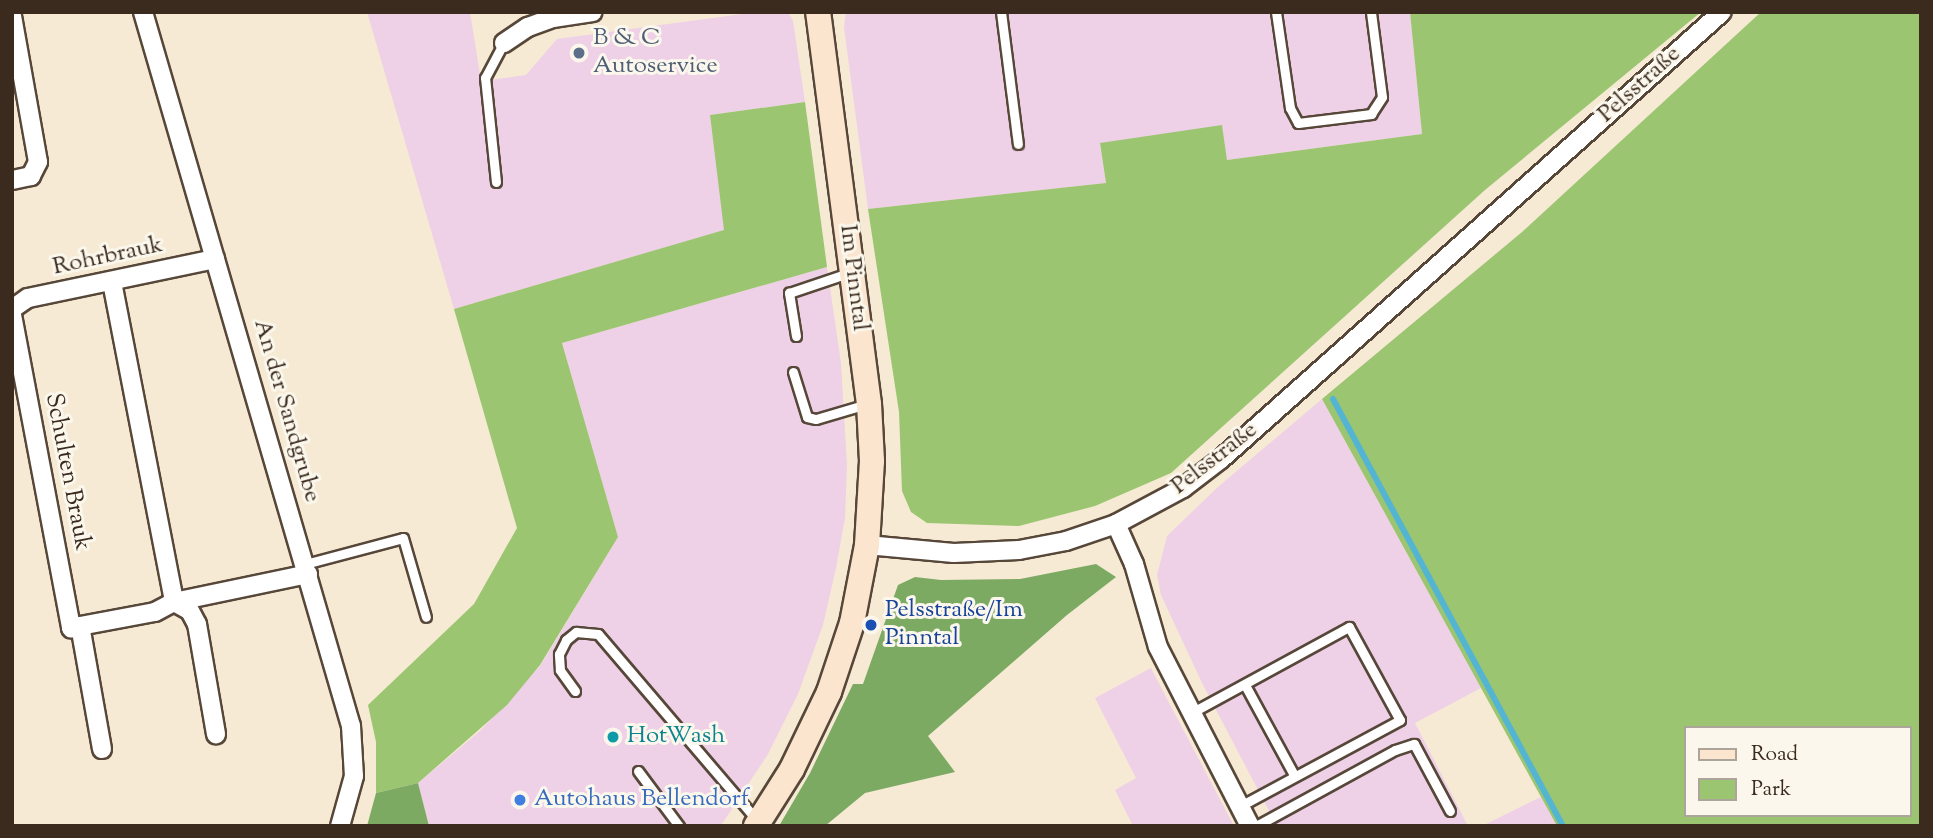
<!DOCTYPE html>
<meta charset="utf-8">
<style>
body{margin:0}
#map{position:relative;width:1933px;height:838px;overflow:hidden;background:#f6ead4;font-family:"Sorts Mill Goudy",serif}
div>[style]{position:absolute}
.built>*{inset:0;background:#eed0e7}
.green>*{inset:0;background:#9bc571}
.forest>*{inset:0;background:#7caa63}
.stream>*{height:6px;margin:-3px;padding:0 3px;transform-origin:3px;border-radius:3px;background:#54b5d3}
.roads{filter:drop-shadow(2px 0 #574739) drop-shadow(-2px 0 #574739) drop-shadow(0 2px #574739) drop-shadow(0 -2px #574739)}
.lane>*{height:9px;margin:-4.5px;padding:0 4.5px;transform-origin:4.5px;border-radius:4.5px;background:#fff}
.street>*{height:18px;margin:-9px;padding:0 9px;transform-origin:9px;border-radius:9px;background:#fff}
.secondary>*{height:24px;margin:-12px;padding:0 12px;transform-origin:12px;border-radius:12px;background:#fce5cf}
.dots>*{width:19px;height:19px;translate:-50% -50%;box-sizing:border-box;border:4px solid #fbf7ec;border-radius:50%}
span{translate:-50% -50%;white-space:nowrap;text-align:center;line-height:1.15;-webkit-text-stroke:6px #fbf7ec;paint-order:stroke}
.service-label{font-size:24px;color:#4e5e75}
.left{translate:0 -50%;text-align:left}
.street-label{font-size:24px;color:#3b2a1e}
.transit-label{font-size:24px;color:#164399}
.culture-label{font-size:24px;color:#0d838f}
.shop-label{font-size:24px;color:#366cbe}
.frame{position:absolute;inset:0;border:14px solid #3b2a1e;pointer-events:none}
.legend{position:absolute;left:1684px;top:726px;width:228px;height:91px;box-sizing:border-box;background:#fbf7ec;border:2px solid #aea59a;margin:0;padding:9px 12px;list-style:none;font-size:21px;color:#3b2a1e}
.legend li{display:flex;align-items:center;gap:14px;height:35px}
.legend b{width:35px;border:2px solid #aea59a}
</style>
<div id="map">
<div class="built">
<div style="clip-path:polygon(367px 12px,470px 12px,481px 81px,526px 75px,557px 39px,757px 12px,788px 12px,793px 21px,805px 102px,710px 115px,725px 230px,454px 309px)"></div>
<div style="clip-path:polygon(846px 12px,1410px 12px,1422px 134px,1227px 160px,1222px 126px,1100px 144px,1106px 183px,868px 209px,844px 27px)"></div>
<div style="clip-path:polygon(827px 267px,841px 363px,847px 465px,845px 518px,836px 568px,823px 625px,798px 694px,768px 754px,724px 821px,720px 826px,429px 826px,418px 783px,480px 731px,540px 666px,618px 537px,562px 343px)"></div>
<div style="clip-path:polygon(1322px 399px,1481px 688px,1415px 723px,1468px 826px,1277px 826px,1203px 685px,1161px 595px,1157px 575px,1167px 536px,1219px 486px)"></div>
<div style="clip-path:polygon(1151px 668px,1166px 697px,1234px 826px,1133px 826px,1115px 790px,1136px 778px,1095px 698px)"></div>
<div style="clip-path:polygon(1541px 797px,1557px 826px,1482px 826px)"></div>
</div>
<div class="green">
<div style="clip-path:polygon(1410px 12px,1701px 12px,1485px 190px,1171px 473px,1095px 506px,1019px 526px,927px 523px,911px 512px,902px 491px,899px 412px,868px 209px,1106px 183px,1100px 143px,1222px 125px,1227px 160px,1422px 134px)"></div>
<div style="clip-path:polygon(evenodd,1761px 12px,1921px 12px,1921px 826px,1557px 826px,1322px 399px,1522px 232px,1761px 12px,1686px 728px,1910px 728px,1910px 815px,1686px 815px,1686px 728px)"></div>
<div style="clip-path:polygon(805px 102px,827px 267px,562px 343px,618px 537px,540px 665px,507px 705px,418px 783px,376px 793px,376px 742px,368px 705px,474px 604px,517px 528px,454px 309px,724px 230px,710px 115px)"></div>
</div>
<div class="forest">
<div style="clip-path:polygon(1096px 564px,1116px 577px,1067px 615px,928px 736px,955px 772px,865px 793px,825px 826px,779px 826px,810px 773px,853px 684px,863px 684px,898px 585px,915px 577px,941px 580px,1020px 579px)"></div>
<div style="clip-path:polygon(418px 783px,429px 826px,367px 826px,376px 793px)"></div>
</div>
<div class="stream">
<div style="left:1333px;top:399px;width:485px;rotate:61.7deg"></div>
</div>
<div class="roads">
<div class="lane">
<div style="left:1001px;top:12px;width:133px;rotate:82.7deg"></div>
<div style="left:1276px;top:12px;width:97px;rotate:81.7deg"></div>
<div style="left:1290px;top:108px;width:17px;rotate:62deg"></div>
<div style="left:1298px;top:123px;width:74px;rotate:-7deg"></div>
<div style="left:1371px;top:114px;width:20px;rotate:-57deg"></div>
<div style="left:1382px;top:97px;width:86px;rotate:-97.4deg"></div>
<div style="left:496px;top:182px;width:105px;rotate:-96deg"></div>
<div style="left:485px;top:78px;width:40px;rotate:-62deg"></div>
<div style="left:796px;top:336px;width:44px;rotate:-99.2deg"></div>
<div style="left:789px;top:293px;width:65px;rotate:-18.7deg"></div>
<div style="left:793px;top:372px;width:47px;rotate:72.7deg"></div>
<div style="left:807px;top:417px;width:9px;rotate:13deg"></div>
<div style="left:816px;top:419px;width:53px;rotate:-16.4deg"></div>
<div style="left:305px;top:564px;width:101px;rotate:-14.9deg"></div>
<div style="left:403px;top:538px;width:82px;rotate:73.8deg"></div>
<div style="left:1245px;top:685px;width:102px;rotate:61.4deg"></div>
<div style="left:575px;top:691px;width:26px;rotate:-126deg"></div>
<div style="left:560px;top:670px;width:16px;rotate:-94deg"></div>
<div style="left:559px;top:654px;width:16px;rotate:-63deg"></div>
<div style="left:566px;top:640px;width:13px;rotate:-39deg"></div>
<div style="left:576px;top:632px;width:22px;rotate:5deg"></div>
<div style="left:598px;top:634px;width:245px;rotate:49.5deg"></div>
<div style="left:1191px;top:713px;width:180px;rotate:-28.6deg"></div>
<div style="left:1349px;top:627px;width:106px;rotate:61.3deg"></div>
<div style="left:1400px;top:720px;width:182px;rotate:151.7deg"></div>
<div style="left:638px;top:771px;width:69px;rotate:53.3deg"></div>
<div style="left:1256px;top:826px;width:158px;rotate:-28.7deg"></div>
<div style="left:1395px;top:750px;width:20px;rotate:-18deg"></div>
<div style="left:1414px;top:744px;width:76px;rotate:61.8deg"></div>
</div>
<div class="street">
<div style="left:143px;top:12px;width:744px;rotate:73.76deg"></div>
<div style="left:351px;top:726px;width:50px;rotate:86.6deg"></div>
<div style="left:354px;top:776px;width:52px;rotate:105.6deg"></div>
<div style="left:12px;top:16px;width:148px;rotate:79.9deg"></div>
<div style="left:38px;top:162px;width:16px;rotate:117deg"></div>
<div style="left:31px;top:176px;width:19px;rotate:168deg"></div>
<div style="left:504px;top:43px;width:29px;rotate:-34deg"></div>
<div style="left:528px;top:27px;width:27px;rotate:-20deg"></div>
<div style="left:553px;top:18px;width:40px;rotate:-8.5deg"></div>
<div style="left:112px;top:282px;width:326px;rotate:79deg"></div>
<div style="left:174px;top:602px;width:137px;rotate:-11.8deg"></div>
<div style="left:12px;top:309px;width:19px;rotate:-35deg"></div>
<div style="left:28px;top:298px;width:191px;rotate:-11.8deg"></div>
<div style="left:12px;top:315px;width:319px;rotate:79.3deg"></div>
<div style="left:71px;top:628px;width:9px;rotate:-13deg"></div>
<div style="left:1116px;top:524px;width:44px;rotate:65.8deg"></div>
<div style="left:1134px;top:564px;width:86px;rotate:73.9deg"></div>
<div style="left:1158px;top:647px;width:201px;rotate:62.8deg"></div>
<div style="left:867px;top:545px;width:87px;rotate:5.3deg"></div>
<div style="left:954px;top:553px;width:65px;rotate:-2.6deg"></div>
<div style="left:1019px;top:550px;width:48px;rotate:-10.8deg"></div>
<div style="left:1066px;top:541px;width:53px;rotate:-18.8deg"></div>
<div style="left:1116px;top:524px;width:76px;rotate:-28.2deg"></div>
<div style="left:1183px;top:488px;width:48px;rotate:-37.3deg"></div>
<div style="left:1221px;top:459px;width:671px;rotate:-41.74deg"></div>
<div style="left:102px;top:749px;width:125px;rotate:-100.1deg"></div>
<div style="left:80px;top:626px;width:76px;rotate:-10.6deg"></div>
<div style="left:155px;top:612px;width:21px;rotate:-28deg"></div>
<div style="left:174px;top:602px;width:18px;rotate:29deg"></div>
<div style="left:190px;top:611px;width:15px;rotate:62deg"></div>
<div style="left:197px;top:624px;width:112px;rotate:80.2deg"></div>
</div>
<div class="secondary">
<div style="left:756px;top:826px;width:67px;rotate:-57.7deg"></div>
<div style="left:792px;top:769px;width:85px;rotate:-64.3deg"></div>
<div style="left:829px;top:692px;width:73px;rotate:-71.6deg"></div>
<div style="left:852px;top:623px;width:79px;rotate:-79.1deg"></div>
<div style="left:867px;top:545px;width:84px;rotate:-86.6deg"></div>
<div style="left:872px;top:461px;width:57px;rotate:-93deg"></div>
<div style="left:869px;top:404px;width:395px;rotate:-97.4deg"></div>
</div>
</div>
<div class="dots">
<div style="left:579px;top:53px;background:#5c6f8a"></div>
<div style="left:871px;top:625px;background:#1a4fb4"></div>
<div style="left:613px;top:737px;background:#0f9aa8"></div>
<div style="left:520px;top:800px;background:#3f7fe0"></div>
</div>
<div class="service-label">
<span class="left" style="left:593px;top:53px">B &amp; C<br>Autoservice</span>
</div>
<div class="street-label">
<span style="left:1640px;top:85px;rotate:-42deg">Pelsstraße</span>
<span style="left:108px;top:257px;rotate:-12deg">Rohrbrauk</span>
<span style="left:853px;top:278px;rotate:83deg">Im Pinntal</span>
<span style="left:286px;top:411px;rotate:74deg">An der Sandgrube</span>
<span style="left:1215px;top:459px;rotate:-38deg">Pelsstraße</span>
<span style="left:67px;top:472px;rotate:79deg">Schulten Brauk</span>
</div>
<div class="transit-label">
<span class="left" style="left:885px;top:625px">Pelsstraße/Im<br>Pinntal</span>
</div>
<div class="culture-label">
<span class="left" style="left:627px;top:737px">HotWash</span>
</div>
<div class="shop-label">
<span class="left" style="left:534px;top:800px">Autohaus Bellendorf</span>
</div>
<div class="frame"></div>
<ul class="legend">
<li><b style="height:9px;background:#fce5cf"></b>Road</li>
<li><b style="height:19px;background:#9bc571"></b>Park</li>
</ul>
</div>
